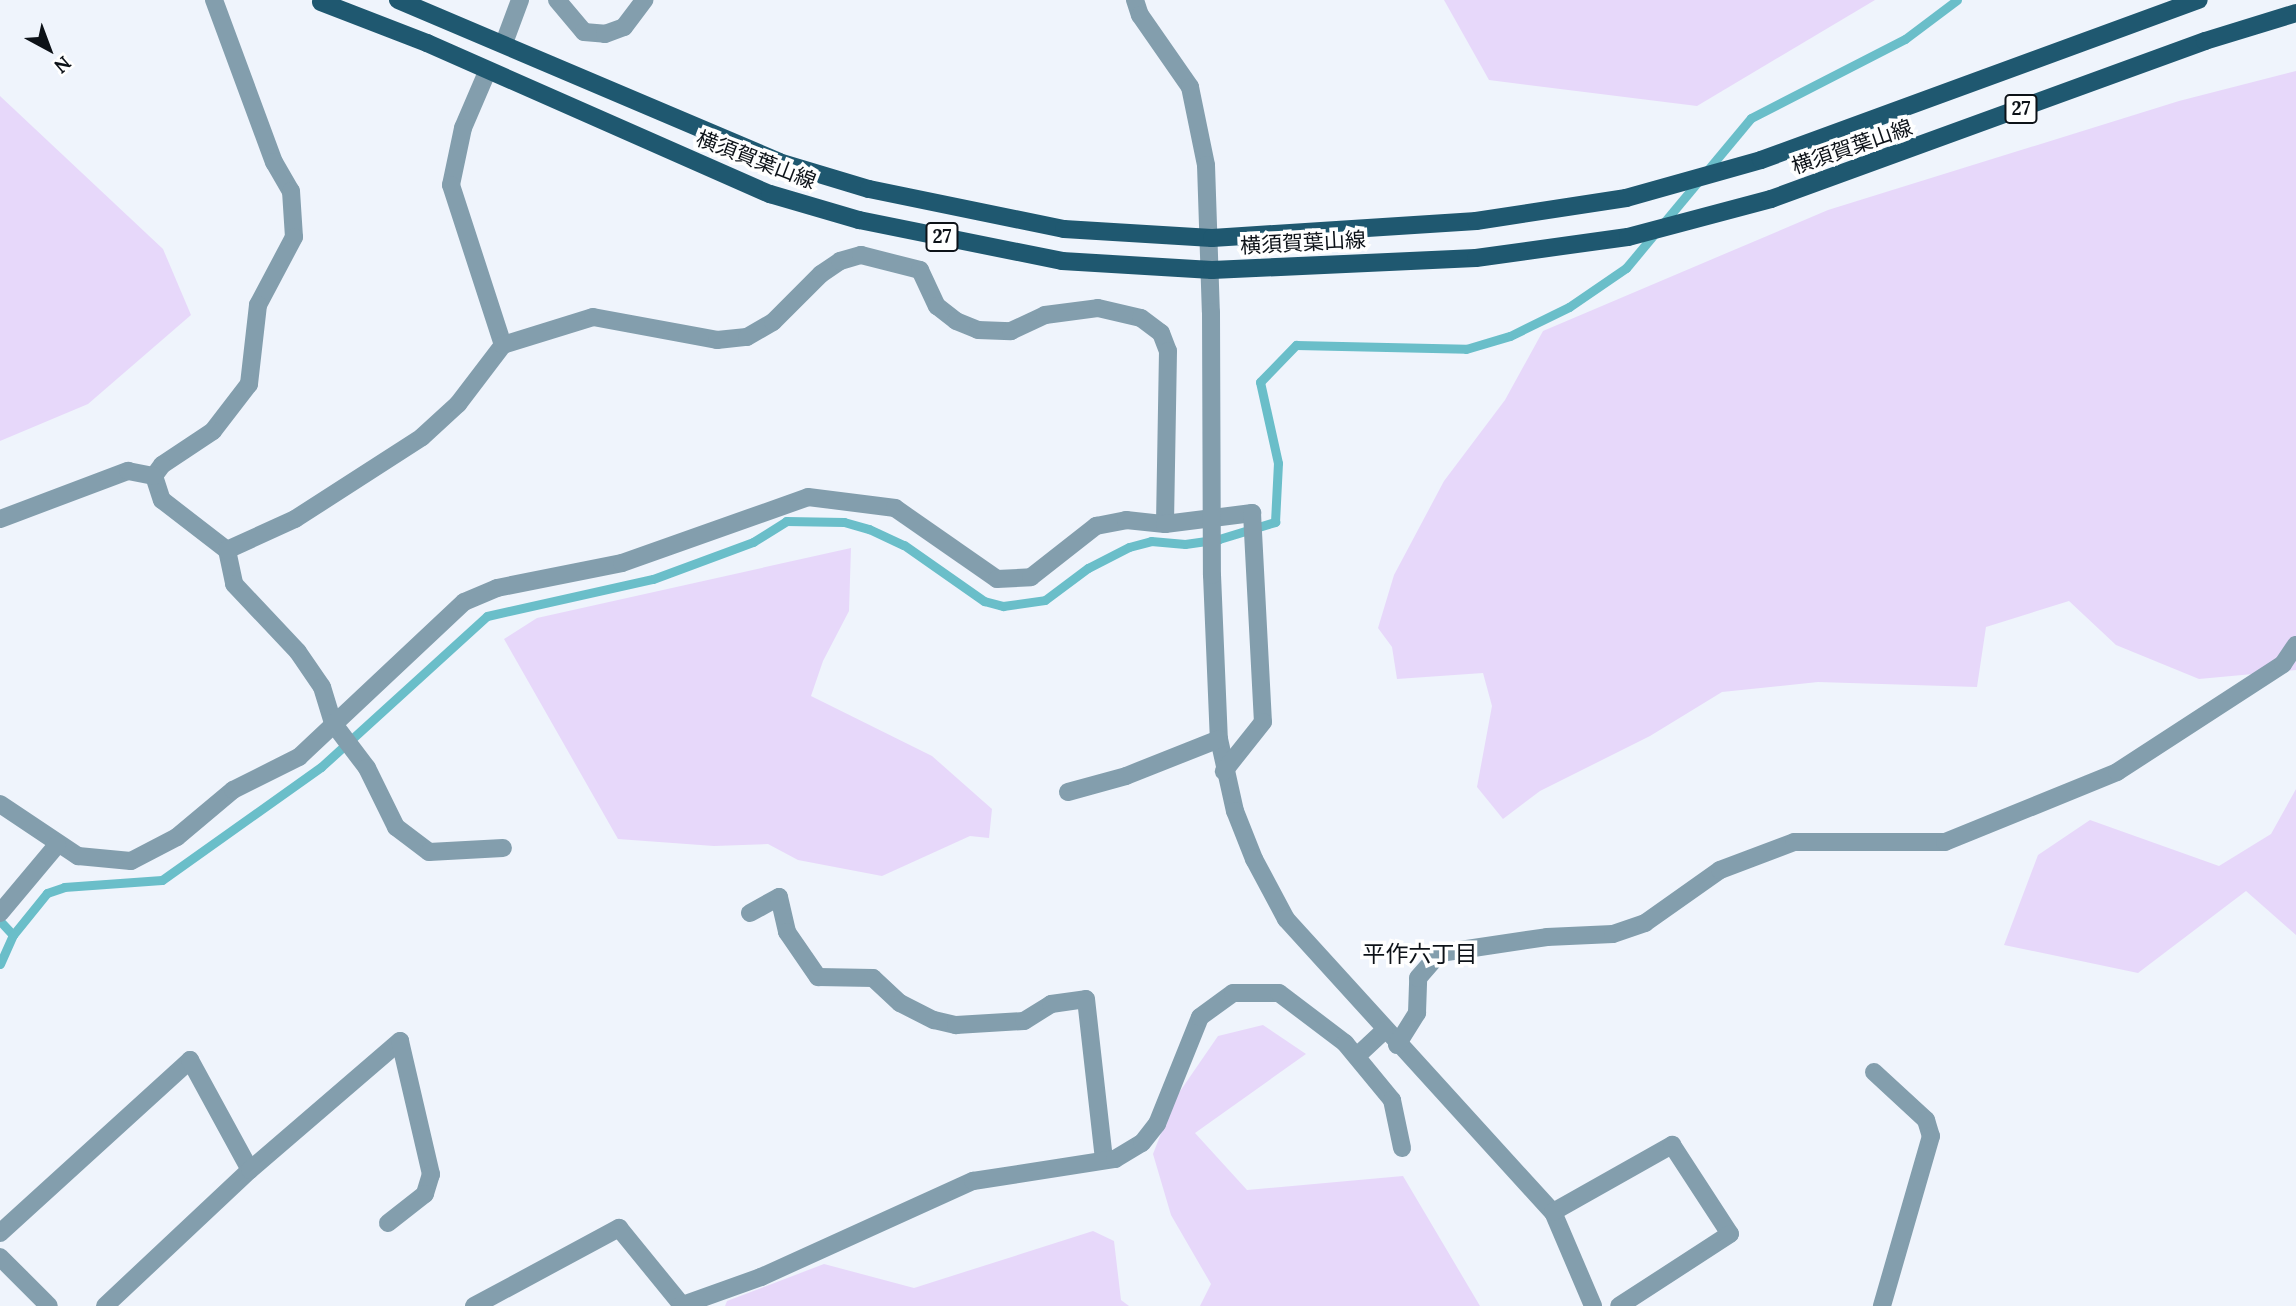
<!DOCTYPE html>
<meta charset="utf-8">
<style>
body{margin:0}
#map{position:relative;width:2296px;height:1306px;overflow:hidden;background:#eff4fc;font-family:Lora,"Noto Sans JP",serif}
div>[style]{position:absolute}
.green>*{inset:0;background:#e7d8fa}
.stream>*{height:9px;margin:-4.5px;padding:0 4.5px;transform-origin:4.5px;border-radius:4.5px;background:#6abec9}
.minor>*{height:18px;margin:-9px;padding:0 9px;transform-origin:9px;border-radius:9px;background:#839ead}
.major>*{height:18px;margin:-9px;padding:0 9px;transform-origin:9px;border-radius:9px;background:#1f5870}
.minor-bridge>*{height:18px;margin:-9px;padding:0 9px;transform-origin:9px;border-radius:9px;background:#839ead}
span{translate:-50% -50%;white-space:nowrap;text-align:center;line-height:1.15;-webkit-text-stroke:7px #fff;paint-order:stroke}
.shield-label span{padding:2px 5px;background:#fff;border:2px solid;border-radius:5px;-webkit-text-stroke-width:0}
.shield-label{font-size:19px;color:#0d1218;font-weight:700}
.street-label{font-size:21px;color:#0d1218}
.neighbourhood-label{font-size:23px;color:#0d1218}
.north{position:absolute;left:14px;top:14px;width:70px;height:70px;-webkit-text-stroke:5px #fff;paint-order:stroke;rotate:139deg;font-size:19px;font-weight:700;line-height:28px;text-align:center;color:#0d1218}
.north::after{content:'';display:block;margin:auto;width:24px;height:32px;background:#0d1218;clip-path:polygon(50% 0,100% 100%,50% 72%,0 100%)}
</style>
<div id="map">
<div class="green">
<div style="clip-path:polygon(1444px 0,1875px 0,1697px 106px,1489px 80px)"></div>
<div style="clip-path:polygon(2296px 71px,2296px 670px,2199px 679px,2116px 645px,2069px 601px,1986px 627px,1977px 687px,1818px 682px,1722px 692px,1650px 736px,1540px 791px,1503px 819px,1477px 787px,1492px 706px,1483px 673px,1397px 679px,1392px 647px,1378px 628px,1394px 575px,1444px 481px,1505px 400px,1543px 331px,1828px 210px,2179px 101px)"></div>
<div style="clip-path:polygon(0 96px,163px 249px,191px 315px,88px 404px,0 441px)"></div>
<div style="clip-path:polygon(851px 548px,849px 611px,823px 661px,811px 696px,932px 756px,992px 809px,989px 838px,970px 836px,882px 876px,798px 860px,768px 844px,714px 846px,618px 839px,504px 639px,537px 618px)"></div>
<div style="clip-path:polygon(2296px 789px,2296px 935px,2246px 891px,2138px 973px,2004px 945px,2038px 855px,2090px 820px,2219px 866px,2271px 834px)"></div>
<div style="clip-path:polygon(1263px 1025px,1306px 1054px,1195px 1133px,1247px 1190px,1403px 1176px,1480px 1306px,1200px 1306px,1211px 1284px,1171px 1215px,1153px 1154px,1174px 1100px,1218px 1036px)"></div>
<div style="clip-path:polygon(1093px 1231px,1114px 1241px,1121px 1300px,1129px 1306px,725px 1306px,727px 1301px,824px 1264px,914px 1288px)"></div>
</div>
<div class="stream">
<div style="left:0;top:921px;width:19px;rotate:47deg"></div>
<div style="left:0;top:964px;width:32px;rotate:-66deg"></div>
<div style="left:13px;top:935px;width:54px;rotate:-51deg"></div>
<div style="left:47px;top:893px;width:18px;rotate:-19deg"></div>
<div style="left:64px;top:887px;width:98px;rotate:-4.1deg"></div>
<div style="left:162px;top:880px;width:195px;rotate:-35.4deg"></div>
<div style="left:321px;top:767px;width:224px;rotate:-42.3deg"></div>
<div style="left:487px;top:616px;width:170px;rotate:-12.6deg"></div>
<div style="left:653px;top:579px;width:107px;rotate:-20.3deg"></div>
<div style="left:753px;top:542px;width:39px;rotate:-32deg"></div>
<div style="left:786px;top:521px;width:58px;rotate:1deg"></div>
<div style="left:844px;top:522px;width:26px;rotate:16deg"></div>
<div style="left:869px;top:529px;width:38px;rotate:25deg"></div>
<div style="left:904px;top:545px;width:98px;rotate:35deg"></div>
<div style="left:984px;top:601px;width:20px;rotate:15deg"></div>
<div style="left:1003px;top:606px;width:42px;rotate:-8.1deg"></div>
<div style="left:1045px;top:600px;width:54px;rotate:-36.7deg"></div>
<div style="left:1088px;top:568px;width:46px;rotate:-27.1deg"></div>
<div style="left:1129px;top:547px;width:23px;rotate:-15deg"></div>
<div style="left:1151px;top:541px;width:34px;rotate:5deg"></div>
<div style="left:1185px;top:544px;width:34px;rotate:-8deg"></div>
<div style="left:1219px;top:539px;width:59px;rotate:-16.9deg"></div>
<div style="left:1275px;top:522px;width:59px;rotate:-87.1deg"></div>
<div style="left:1278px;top:463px;width:83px;rotate:-102.5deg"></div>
<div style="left:1260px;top:382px;width:52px;rotate:-45.8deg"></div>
<div style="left:1296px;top:345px;width:170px;rotate:1.3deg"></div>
<div style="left:1466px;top:349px;width:46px;rotate:-16.5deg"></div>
<div style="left:1510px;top:336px;width:66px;rotate:-26.2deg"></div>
<div style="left:1569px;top:307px;width:69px;rotate:-34.4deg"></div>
<div style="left:1626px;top:268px;width:195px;rotate:-50.2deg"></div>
<div style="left:1751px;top:118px;width:173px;rotate:-27.2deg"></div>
<div style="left:1905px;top:39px;width:65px;rotate:-36.9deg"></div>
</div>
<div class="minor">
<div style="left:214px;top:0;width:173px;rotate:69.7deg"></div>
<div style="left:274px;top:162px;width:34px;rotate:60deg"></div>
<div style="left:291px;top:191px;width:46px;rotate:86.3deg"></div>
<div style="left:294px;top:237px;width:77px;rotate:117.9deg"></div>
<div style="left:258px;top:305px;width:80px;rotate:96.5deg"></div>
<div style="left:249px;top:384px;width:59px;rotate:127.5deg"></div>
<div style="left:213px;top:431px;width:61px;rotate:146.3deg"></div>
<div style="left:162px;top:465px;width:14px;rotate:126deg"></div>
<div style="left:154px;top:476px;width:25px;rotate:72deg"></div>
<div style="left:162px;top:500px;width:82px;rotate:37.6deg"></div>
<div style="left:227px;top:550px;width:35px;rotate:78deg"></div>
<div style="left:234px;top:584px;width:93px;rotate:46.7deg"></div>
<div style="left:298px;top:652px;width:42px;rotate:55.6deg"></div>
<div style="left:322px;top:687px;width:38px;rotate:73deg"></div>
<div style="left:333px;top:723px;width:56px;rotate:52.9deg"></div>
<div style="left:367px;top:768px;width:66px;rotate:63.8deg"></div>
<div style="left:396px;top:827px;width:41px;rotate:37.1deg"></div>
<div style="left:429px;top:852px;width:74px;rotate:-3.1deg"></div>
<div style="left:557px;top:0;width:42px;rotate:49.8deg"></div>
<div style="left:584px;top:32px;width:21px;rotate:5deg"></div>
<div style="left:605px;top:34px;width:20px;rotate:-20deg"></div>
<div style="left:624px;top:27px;width:34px;rotate:-53deg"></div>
<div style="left:1135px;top:0;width:16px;rotate:72deg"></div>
<div style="left:1140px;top:15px;width:88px;rotate:55.2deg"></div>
<div style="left:1190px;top:87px;width:80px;rotate:78.4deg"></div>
<div style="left:1206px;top:165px;width:147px;rotate:88.1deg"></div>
<div style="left:504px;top:43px;width:46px;rotate:-69.6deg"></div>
<div style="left:487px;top:72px;width:61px;rotate:113.2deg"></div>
<div style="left:463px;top:128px;width:58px;rotate:101.9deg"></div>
<div style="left:451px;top:185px;width:168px;rotate:72deg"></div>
<div style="left:0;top:519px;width:137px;rotate:-20.6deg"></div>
<div style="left:128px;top:471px;width:26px;rotate:11deg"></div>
<div style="left:227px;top:550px;width:75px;rotate:-24.5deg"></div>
<div style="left:295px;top:519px;width:151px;rotate:-32.8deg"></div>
<div style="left:422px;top:437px;width:49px;rotate:-42.5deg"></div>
<div style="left:458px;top:404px;width:74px;rotate:-52.7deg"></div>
<div style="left:503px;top:345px;width:94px;rotate:-17.3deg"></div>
<div style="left:593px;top:317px;width:126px;rotate:10.5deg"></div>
<div style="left:717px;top:340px;width:30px;rotate:-6deg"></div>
<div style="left:747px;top:337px;width:30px;rotate:-30deg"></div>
<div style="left:773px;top:322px;width:68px;rotate:-45deg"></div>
<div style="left:821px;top:274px;width:23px;rotate:-34deg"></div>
<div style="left:840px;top:261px;width:22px;rotate:-16deg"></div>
<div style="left:861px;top:255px;width:61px;rotate:14.3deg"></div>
<div style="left:920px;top:270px;width:40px;rotate:65deg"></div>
<div style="left:937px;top:306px;width:24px;rotate:38deg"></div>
<div style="left:956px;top:321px;width:24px;rotate:22deg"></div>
<div style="left:978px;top:330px;width:33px;rotate:2deg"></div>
<div style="left:1011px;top:331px;width:38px;rotate:-25deg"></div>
<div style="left:1045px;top:315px;width:53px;rotate:-7.5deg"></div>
<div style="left:1098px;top:308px;width:44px;rotate:13.1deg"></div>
<div style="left:1141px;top:318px;width:25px;rotate:37deg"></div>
<div style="left:1161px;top:333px;width:19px;rotate:69deg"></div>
<div style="left:1168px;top:351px;width:173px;rotate:91deg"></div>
<div style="left:1212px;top:575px;width:164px;rotate:87.6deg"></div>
<div style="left:1219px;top:739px;width:74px;rotate:77.5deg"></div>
<div style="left:1235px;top:811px;width:52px;rotate:68.4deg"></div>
<div style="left:1254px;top:859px;width:68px;rotate:61.9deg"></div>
<div style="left:1286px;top:919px;width:396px;rotate:47.7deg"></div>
<div style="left:1553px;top:1212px;width:102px;rotate:66.9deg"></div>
<div style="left:1068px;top:792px;width:60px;rotate:-15.4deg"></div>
<div style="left:1126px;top:776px;width:100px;rotate:-21.7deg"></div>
<div style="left:0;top:804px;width:94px;rotate:33.7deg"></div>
<div style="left:78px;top:856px;width:53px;rotate:5.4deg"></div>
<div style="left:131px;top:861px;width:52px;rotate:-27.6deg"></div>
<div style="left:177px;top:837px;width:73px;rotate:-40deg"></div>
<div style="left:233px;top:790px;width:74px;rotate:-26.6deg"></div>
<div style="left:299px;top:757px;width:226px;rotate:-43.2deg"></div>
<div style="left:464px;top:602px;width:36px;rotate:-23deg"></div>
<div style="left:497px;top:588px;width:127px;rotate:-11.3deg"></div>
<div style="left:622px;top:563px;width:197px;rotate:-19.5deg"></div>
<div style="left:808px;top:497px;width:88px;rotate:7.2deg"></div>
<div style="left:895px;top:508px;width:124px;rotate:34.8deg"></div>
<div style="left:997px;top:579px;width:34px;rotate:-3deg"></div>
<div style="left:1031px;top:577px;width:83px;rotate:-38.1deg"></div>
<div style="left:1096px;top:526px;width:31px;rotate:-11deg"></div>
<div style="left:1126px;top:520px;width:39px;rotate:6deg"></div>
<div style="left:1165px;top:524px;width:88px;rotate:-7.2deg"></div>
<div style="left:1252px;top:513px;width:209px;rotate:87deg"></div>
<div style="left:1263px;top:722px;width:63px;rotate:128.5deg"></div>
<div style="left:0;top:913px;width:89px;rotate:-50deg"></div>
<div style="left:750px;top:913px;width:33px;rotate:-29deg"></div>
<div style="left:779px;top:897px;width:36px;rotate:77deg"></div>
<div style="left:787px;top:932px;width:55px;rotate:55.4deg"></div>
<div style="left:818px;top:977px;width:55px;rotate:1deg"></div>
<div style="left:873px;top:978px;width:37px;rotate:43deg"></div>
<div style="left:900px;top:1003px;width:38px;rotate:27deg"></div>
<div style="left:934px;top:1020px;width:23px;rotate:13deg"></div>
<div style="left:956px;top:1025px;width:68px;rotate:-3.4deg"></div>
<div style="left:1024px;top:1021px;width:32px;rotate:-32deg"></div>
<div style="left:1051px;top:1004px;width:35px;rotate:-8deg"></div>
<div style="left:1086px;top:999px;width:162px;rotate:83.6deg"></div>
<div style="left:1397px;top:1045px;width:38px;rotate:-58deg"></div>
<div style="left:1417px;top:1013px;width:35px;rotate:-88deg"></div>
<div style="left:1418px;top:978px;width:33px;rotate:-49deg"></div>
<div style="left:1440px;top:953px;width:108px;rotate:-8.5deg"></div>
<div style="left:1547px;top:937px;width:66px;rotate:-2.6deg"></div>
<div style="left:1613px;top:934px;width:34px;rotate:-19deg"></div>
<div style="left:1645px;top:923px;width:92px;rotate:-35.2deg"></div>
<div style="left:1720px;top:870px;width:79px;rotate:-20.7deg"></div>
<div style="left:1794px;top:842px;width:151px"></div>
<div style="left:1945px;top:842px;width:186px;rotate:-22.1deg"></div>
<div style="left:2117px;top:772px;width:198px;rotate:-33deg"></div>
<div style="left:2283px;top:664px;width:23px;rotate:-56deg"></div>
<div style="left:1357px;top:1056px;width:37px;rotate:-43deg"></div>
<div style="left:1874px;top:1072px;width:71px;rotate:42.7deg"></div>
<div style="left:1926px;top:1120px;width:17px;rotate:73deg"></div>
<div style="left:1931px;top:1136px;width:177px;rotate:106.1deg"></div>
<div style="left:1553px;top:1212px;width:137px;rotate:-29.4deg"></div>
<div style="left:1672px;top:1145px;width:106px;rotate:56.9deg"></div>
<div style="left:1730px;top:1234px;width:132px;rotate:147deg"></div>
<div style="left:0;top:1233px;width:257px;rotate:-42.3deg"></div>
<div style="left:190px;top:1060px;width:125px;rotate:61.4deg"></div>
<div style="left:0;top:1257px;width:69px;rotate:45deg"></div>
<div style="left:105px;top:1306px;width:199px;rotate:-43.2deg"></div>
<div style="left:250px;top:1170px;width:198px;rotate:-40.7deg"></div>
<div style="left:400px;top:1041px;width:137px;rotate:76.9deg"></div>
<div style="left:431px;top:1174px;width:21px;rotate:107deg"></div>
<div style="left:425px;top:1194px;width:47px;rotate:141.9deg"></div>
<div style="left:474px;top:1306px;width:165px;rotate:-28.3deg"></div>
<div style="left:619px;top:1228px;width:98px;rotate:50.8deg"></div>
<div style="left:680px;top:1306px;width:86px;rotate:-19.7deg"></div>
<div style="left:761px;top:1277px;width:233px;rotate:-24.4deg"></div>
<div style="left:973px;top:1181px;width:144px;rotate:-8.8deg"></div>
<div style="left:1115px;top:1159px;width:31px;rotate:-31deg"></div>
<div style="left:1142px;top:1143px;width:24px;rotate:-52deg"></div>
<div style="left:1157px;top:1124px;width:115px;rotate:-68.1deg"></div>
<div style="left:1200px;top:1017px;width:41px;rotate:-36deg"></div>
<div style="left:1233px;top:993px;width:46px"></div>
<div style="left:1279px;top:993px;width:83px;rotate:37.1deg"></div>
<div style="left:1345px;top:1043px;width:74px;rotate:50.5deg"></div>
<div style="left:1392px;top:1100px;width:49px;rotate:78.2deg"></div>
</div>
<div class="major">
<div style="left:398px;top:0;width:414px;rotate:23deg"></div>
<div style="left:779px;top:162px;width:94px;rotate:16.7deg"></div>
<div style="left:869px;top:189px;width:199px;rotate:11.6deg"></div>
<div style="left:1064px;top:229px;width:148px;rotate:3.5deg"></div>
<div style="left:1212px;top:238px;width:265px;rotate:-3.7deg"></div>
<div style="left:1476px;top:221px;width:152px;rotate:-8.7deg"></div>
<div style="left:1626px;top:198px;width:140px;rotate:-15.7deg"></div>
<div style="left:1761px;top:160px;width:466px;rotate:-20.1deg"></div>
<div style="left:321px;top:2px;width:114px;rotate:21.1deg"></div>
<div style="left:427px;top:43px;width:375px;rotate:23.8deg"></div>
<div style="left:770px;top:194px;width:93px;rotate:16.3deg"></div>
<div style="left:859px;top:220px;width:207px;rotate:11.4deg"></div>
<div style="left:1062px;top:261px;width:150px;rotate:3.4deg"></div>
<div style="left:1212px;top:270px;width:264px;rotate:-2.6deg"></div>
<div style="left:1476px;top:258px;width:153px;rotate:-7.9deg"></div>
<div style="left:1628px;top:237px;width:148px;rotate:-14.9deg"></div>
<div style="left:1771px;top:199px;width:462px;rotate:-20deg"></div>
<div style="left:2205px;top:41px;width:95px;rotate:-17.1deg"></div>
</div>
<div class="minor-bridge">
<div style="left:1211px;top:312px;width:263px;rotate:89.8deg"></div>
</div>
<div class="shield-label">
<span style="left:2021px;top:109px">27</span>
<span style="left:942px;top:237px">27</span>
</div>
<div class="street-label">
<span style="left:1852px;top:147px;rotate:-19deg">横須賀葉山線</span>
<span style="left:756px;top:160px;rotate:21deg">横須賀葉山線</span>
<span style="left:1303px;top:243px;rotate:-3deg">横須賀葉山線</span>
</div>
<div class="neighbourhood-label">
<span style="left:1420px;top:954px">平作六丁目</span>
</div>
<div class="north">N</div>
</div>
